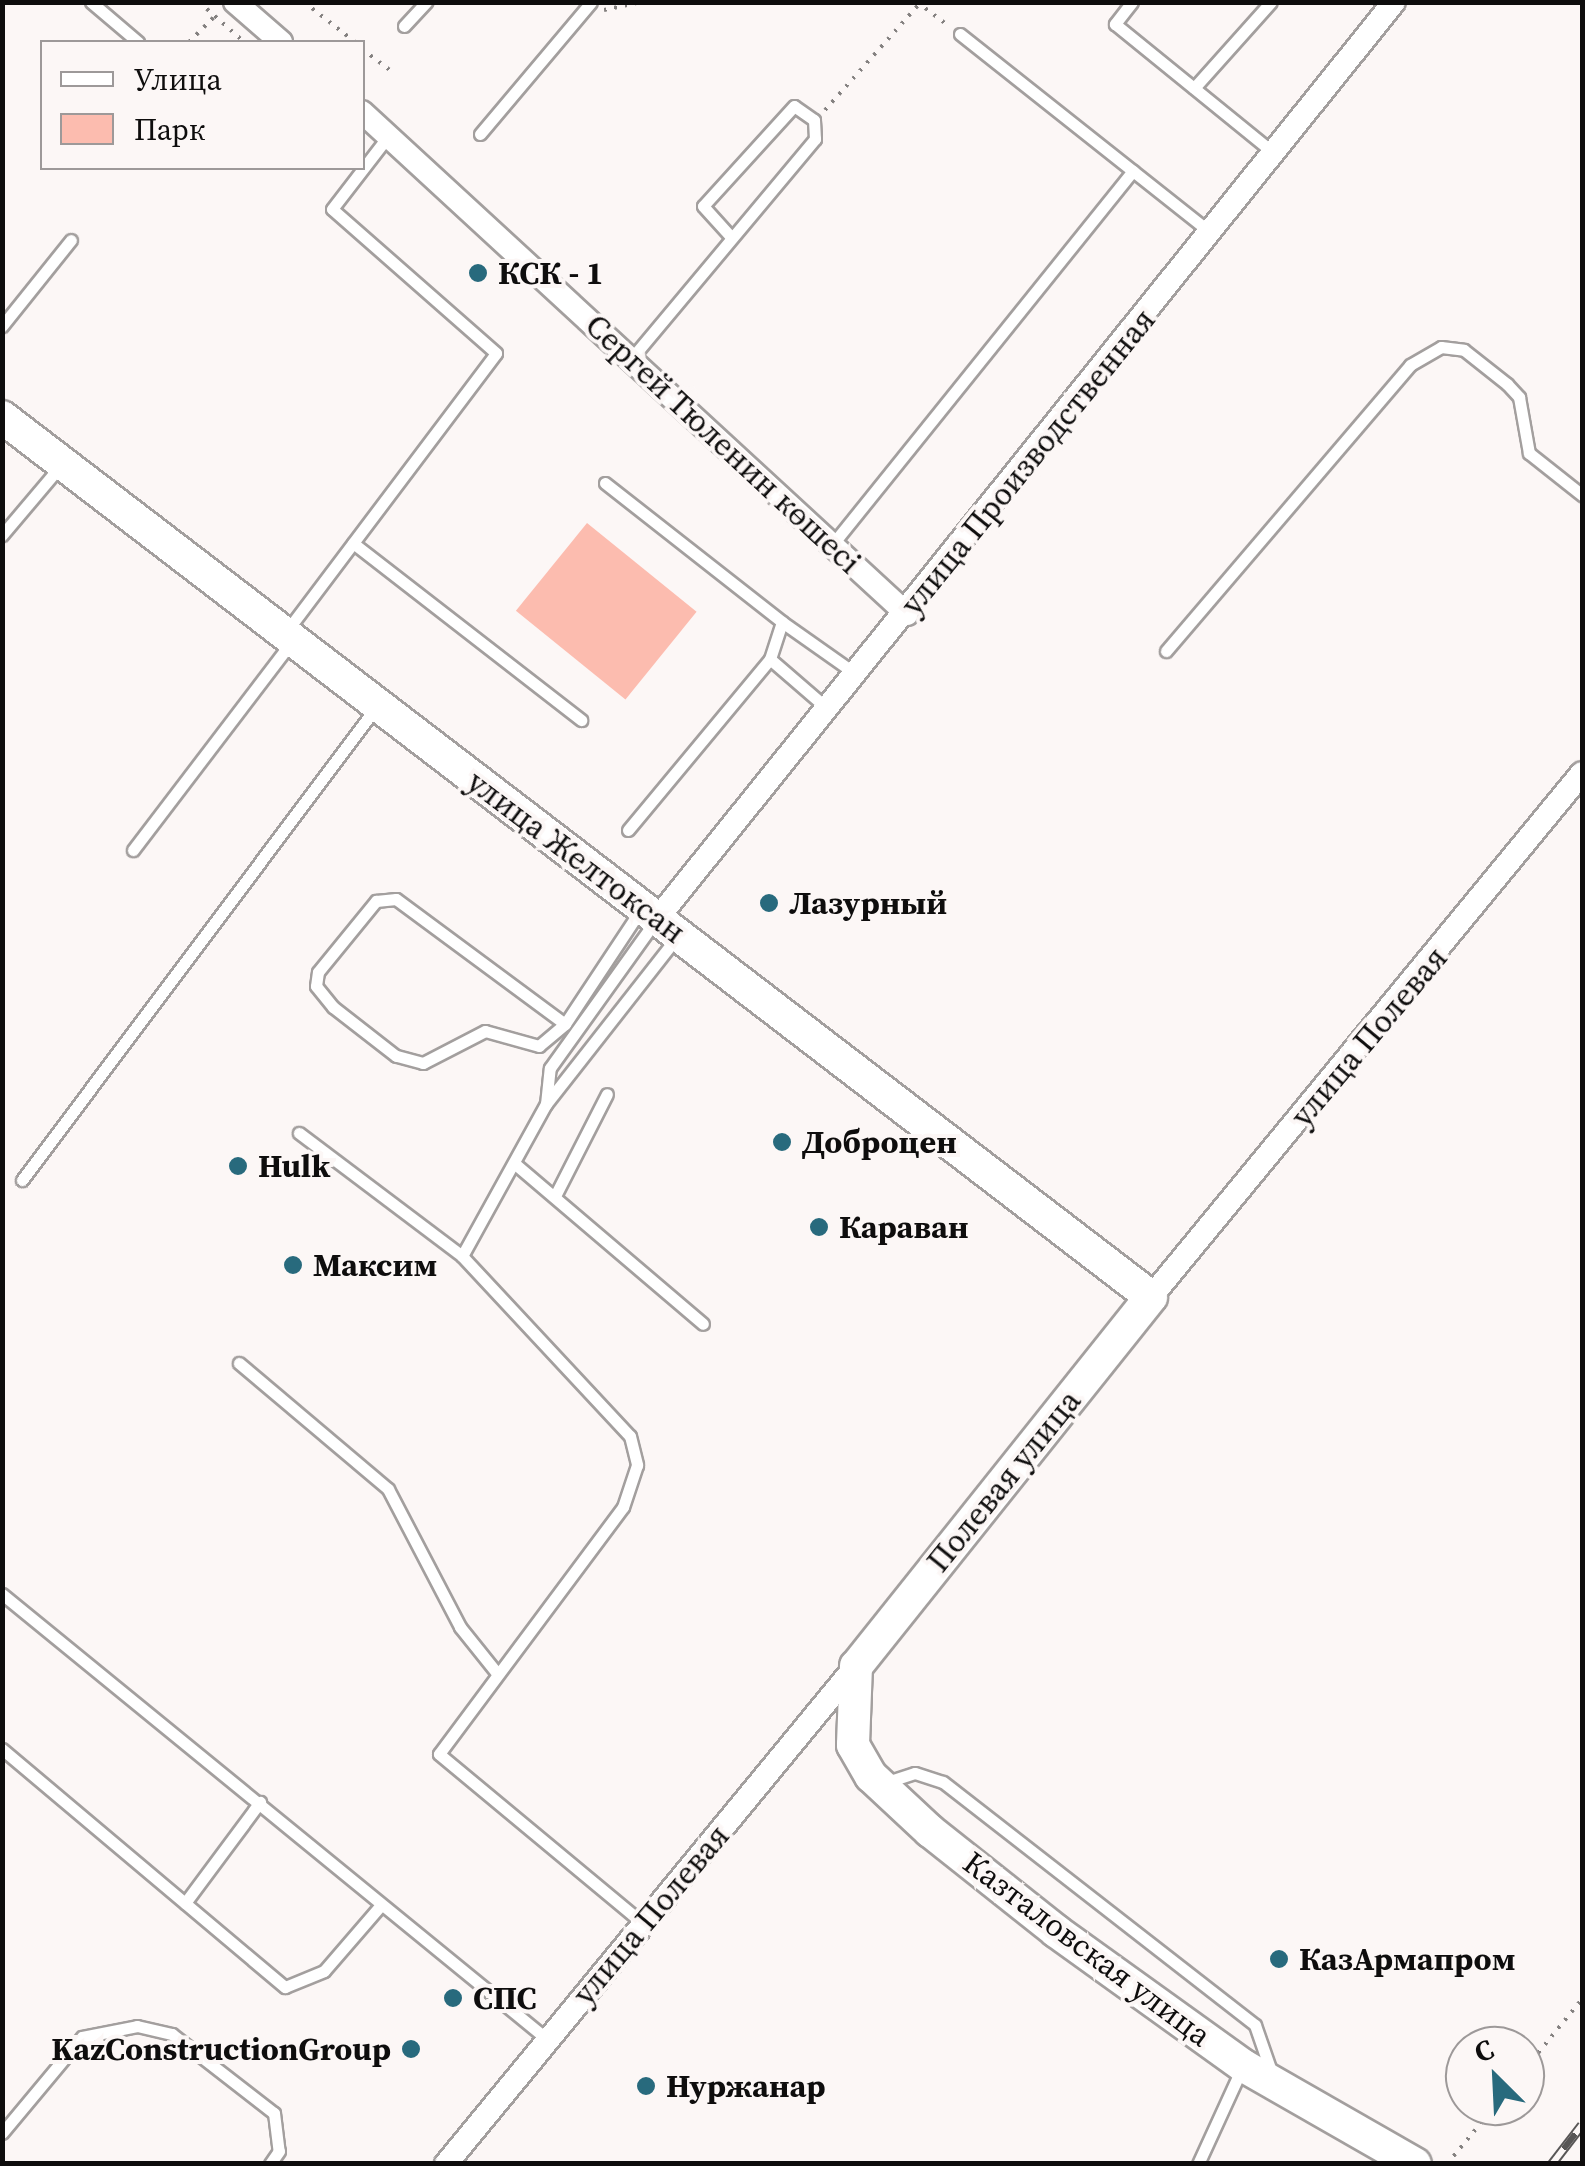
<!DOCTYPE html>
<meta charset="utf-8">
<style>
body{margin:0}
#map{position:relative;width:1585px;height:2166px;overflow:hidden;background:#fcf7f6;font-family:"Source Serif 4",serif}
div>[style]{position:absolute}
.green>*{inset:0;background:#fcbcaf;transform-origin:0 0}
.path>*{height:4px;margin-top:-2px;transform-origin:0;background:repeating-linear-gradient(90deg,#848180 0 2.5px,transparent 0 10.5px)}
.roads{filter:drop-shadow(2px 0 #a39f9e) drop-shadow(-2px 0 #a39f9e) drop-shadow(0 2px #a39f9e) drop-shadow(0 -2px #a39f9e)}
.lane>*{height:11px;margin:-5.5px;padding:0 5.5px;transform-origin:5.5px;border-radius:5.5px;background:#fff}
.street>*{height:22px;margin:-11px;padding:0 11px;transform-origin:11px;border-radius:11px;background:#fff}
.secondary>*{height:32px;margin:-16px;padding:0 16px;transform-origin:16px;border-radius:16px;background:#fff}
.rail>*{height:10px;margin-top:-5px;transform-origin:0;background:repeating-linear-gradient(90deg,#fcf7f6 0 19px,#585656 0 38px);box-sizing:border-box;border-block:2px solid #585656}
.dots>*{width:28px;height:28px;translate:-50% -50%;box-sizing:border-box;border:5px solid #fcf7f6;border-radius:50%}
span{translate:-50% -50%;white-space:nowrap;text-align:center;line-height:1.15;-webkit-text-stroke:8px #fcf7f6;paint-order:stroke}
.poi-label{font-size:32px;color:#0e0d0d;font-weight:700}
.left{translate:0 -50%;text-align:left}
.right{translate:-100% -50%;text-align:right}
.street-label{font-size:32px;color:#0e0d0d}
.frame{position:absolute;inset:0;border:5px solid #0e0d0d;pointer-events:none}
.legend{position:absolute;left:40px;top:40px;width:325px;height:130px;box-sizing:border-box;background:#fcf7f6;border:2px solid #9d9999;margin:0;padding:12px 18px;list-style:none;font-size:30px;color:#0e0d0d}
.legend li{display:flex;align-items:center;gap:20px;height:50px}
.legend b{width:50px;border:2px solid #9d9999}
.north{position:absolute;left:1445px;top:2026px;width:100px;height:100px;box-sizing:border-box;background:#fcf7f6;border:2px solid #9d9999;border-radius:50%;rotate:336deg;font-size:28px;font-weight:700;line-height:40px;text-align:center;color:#0e0d0d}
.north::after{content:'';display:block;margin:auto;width:35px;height:45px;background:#286a7d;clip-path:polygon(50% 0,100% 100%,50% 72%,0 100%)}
</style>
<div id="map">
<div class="green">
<div style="left:587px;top:523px;width:141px;height:113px;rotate:39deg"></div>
</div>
<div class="path">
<div style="left:199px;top:2px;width:60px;rotate:41.6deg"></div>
<div style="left:304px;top:2px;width:65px;rotate:38.1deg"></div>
<div style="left:917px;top:2px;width:40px;rotate:37deg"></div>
<div style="left:604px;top:10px;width:39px;rotate:-12deg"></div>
<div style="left:189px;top:42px;width:35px;rotate:-45deg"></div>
<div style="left:362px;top:49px;width:40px;rotate:37deg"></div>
<div style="left:825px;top:110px;width:142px;rotate:-48.4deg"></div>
<div style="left:1525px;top:2069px;width:90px;rotate:-50.8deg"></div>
<div style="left:1447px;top:2164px;width:75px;rotate:-50.4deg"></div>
</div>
<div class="roads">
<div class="lane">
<div style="left:91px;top:2px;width:62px;rotate:40.4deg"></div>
<div style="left:1132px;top:2px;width:28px;rotate:128deg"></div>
<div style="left:1115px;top:24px;width:205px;rotate:39.1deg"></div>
<div style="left:404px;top:26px;width:33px;rotate:-47deg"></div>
<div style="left:960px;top:34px;width:320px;rotate:38.4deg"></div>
<div style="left:1194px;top:88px;width:115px;rotate:-48.2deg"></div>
<div style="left:480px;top:134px;width:172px;rotate:-49.9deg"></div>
<div style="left:2px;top:326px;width:110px;rotate:-51.3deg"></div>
<div style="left:631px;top:359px;width:287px;rotate:-50.1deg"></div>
<div style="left:815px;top:139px;width:19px;rotate:-93deg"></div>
<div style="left:814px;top:120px;width:24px;rotate:-145deg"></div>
<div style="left:794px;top:106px;width:135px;rotate:132.3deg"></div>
<div style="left:703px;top:206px;width:42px;rotate:47.9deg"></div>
<div style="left:605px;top:483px;width:225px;rotate:38.1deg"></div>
<div style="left:782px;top:622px;width:39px;rotate:108deg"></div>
<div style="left:2px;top:535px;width:93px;rotate:-49.8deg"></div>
<div style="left:353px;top:543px;width:289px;rotate:37.8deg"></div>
<div style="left:832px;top:545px;width:480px;rotate:-51.2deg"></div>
<div style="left:782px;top:622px;width:90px;rotate:35.1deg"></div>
<div style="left:286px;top:632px;width:349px;rotate:-53deg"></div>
<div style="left:496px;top:353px;width:218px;rotate:-138.7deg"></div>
<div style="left:332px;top:209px;width:93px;rotate:-52.4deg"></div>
<div style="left:1166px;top:651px;width:376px;rotate:-49.5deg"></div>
<div style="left:1410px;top:365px;width:36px;rotate:-30deg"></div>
<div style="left:1441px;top:347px;width:23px;rotate:7deg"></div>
<div style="left:1464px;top:350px;width:55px;rotate:38.3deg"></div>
<div style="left:1507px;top:384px;width:18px;rotate:47deg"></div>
<div style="left:1519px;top:397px;width:57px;rotate:79.9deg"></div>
<div style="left:1529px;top:453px;width:68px;rotate:38.4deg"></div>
<div style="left:628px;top:830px;width:222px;rotate:-50.3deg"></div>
<div style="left:770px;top:659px;width:78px;rotate:40.8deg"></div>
<div style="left:133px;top:850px;width:263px;rotate:-52.7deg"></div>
<div style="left:565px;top:1024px;width:34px;rotate:140deg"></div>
<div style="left:539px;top:1046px;width:56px;rotate:-164.5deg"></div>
<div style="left:485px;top:1031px;width:70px;rotate:152.7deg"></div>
<div style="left:423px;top:1063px;width:28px;rotate:-165deg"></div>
<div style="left:396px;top:1056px;width:80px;rotate:-142.1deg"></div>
<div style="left:333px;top:1007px;width:27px;rotate:-129deg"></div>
<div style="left:316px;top:986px;width:14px;rotate:-82deg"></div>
<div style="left:318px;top:972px;width:92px;rotate:-50.8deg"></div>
<div style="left:376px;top:901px;width:20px;rotate:-6deg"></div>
<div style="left:396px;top:899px;width:210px;rotate:36.5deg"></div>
<div style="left:565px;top:1024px;width:138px;rotate:-56.5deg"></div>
<div style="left:546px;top:1104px;width:36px;rotate:-84deg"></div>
<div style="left:550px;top:1068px;width:182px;rotate:-54.4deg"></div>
<div style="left:299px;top:1133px;width:204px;rotate:37deg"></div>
<div style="left:462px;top:1256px;width:246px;rotate:47deg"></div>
<div style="left:630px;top:1436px;width:30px;rotate:76deg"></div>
<div style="left:637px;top:1465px;width:44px;rotate:108.4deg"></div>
<div style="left:623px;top:1507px;width:308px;rotate:126.7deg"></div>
<div style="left:439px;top:1754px;width:266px;rotate:39.7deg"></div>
<div style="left:514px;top:1163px;width:248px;rotate:40.4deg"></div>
<div style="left:22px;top:1180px;width:592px;rotate:-53.17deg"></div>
<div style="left:556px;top:1194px;width:112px;rotate:-63deg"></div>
<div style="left:462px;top:1256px;width:174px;rotate:-61.1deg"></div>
<div style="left:546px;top:1104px;width:212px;rotate:-51.9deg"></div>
<div style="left:239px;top:1363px;width:195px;rotate:40.2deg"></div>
<div style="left:388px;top:1489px;width:156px;rotate:62.4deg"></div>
<div style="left:460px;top:1627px;width:58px;rotate:51.3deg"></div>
<div style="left:2px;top:1594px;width:705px;rotate:39.24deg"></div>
<div style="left:2px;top:1749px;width:370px;rotate:40.1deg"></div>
<div style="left:285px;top:1987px;width:42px;rotate:-22.3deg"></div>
<div style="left:324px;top:1971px;width:87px;rotate:-49.2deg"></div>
<div style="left:887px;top:1782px;width:29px;rotate:-18deg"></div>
<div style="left:915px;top:1773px;width:29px;rotate:18deg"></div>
<div style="left:943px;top:1782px;width:395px;rotate:37.9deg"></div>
<div style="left:1255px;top:2025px;width:52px;rotate:70.9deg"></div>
<div style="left:185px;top:1903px;width:126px;rotate:-53.4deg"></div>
<div style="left:2px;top:2133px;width:125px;rotate:-50.2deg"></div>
<div style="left:82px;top:2037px;width:56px;rotate:-11.3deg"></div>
<div style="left:137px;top:2026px;width:36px;rotate:13deg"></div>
<div style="left:172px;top:2034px;width:129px;rotate:37.8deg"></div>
<div style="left:274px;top:2113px;width:38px;rotate:83deg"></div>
<div style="left:279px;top:2151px;width:16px;rotate:125deg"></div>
<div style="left:1198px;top:2164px;width:103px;rotate:-65.4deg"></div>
</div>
<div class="street">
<div style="left:235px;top:2px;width:61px;rotate:41deg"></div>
<div style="left:362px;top:112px;width:741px;rotate:42.65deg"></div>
<div style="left:657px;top:919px;width:1176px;rotate:-51.21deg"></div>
<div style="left:1151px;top:1297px;width:678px;rotate:-50.56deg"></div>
<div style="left:446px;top:2164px;width:645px;rotate:-50.54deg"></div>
</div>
<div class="secondary">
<div style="left:2px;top:417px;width:1447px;rotate:37.45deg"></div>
<div style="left:1151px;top:1297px;width:472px;rotate:128.6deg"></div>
<div style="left:856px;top:1666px;width:79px;rotate:92.2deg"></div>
<div style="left:853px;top:1745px;width:36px;rotate:60deg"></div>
<div style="left:871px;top:1776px;width:81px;rotate:43deg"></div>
<div style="left:930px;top:1831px;width:161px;rotate:38.4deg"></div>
<div style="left:1056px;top:1931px;width:231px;rotate:35.7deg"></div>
<div style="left:1244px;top:2066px;width:197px;rotate:29.8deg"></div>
</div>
</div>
<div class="rail">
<div style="left:1552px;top:2164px;width:49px;rotate:-52.4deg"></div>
</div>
<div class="dots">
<div style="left:478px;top:273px;background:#286a7d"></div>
<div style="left:769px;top:903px;background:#286a7d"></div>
<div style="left:782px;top:1142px;background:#286a7d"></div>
<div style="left:238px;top:1166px;background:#286a7d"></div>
<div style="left:819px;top:1227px;background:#286a7d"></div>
<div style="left:293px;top:1265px;background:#286a7d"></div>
<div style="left:1279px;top:1959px;background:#286a7d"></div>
<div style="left:453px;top:1998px;background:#286a7d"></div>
<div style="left:411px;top:2049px;background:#286a7d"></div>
<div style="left:646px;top:2086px;background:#286a7d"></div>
</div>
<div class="poi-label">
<span class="left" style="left:498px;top:273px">КСК - 1</span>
<span class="left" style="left:789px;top:903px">Лазурный</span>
<span class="left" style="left:802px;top:1142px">Доброцен</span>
<span class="left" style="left:258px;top:1166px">Hulk</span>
<span class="left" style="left:839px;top:1227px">Караван</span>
<span class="left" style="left:313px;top:1265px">Максим</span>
<span class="left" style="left:1299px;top:1959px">КазАрмапром</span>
<span class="left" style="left:473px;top:1998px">СПС</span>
<span class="right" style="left:391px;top:2049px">KazConstructionGroup</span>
<span class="left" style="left:666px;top:2086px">Нуржанар</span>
</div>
<div class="street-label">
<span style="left:723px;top:444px;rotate:43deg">Сергей Тюленин көшесі</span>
<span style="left:1028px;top:462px;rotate:-51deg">улица Производственная</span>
<span style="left:576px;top:857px;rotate:37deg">улица Желтоксан</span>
<span style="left:1369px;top:1037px;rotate:-50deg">улица Полевая</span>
<span style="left:1004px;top:1481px;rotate:-51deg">Полевая улица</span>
<span style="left:651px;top:1915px;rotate:-50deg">улица Полевая</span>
<span style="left:1087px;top:1949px;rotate:37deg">Казталовская улица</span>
</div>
<div class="frame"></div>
<ul class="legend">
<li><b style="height:12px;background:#fff"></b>Улица</li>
<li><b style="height:28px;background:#fcbcaf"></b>Парк</li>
</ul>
<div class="north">С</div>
</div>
